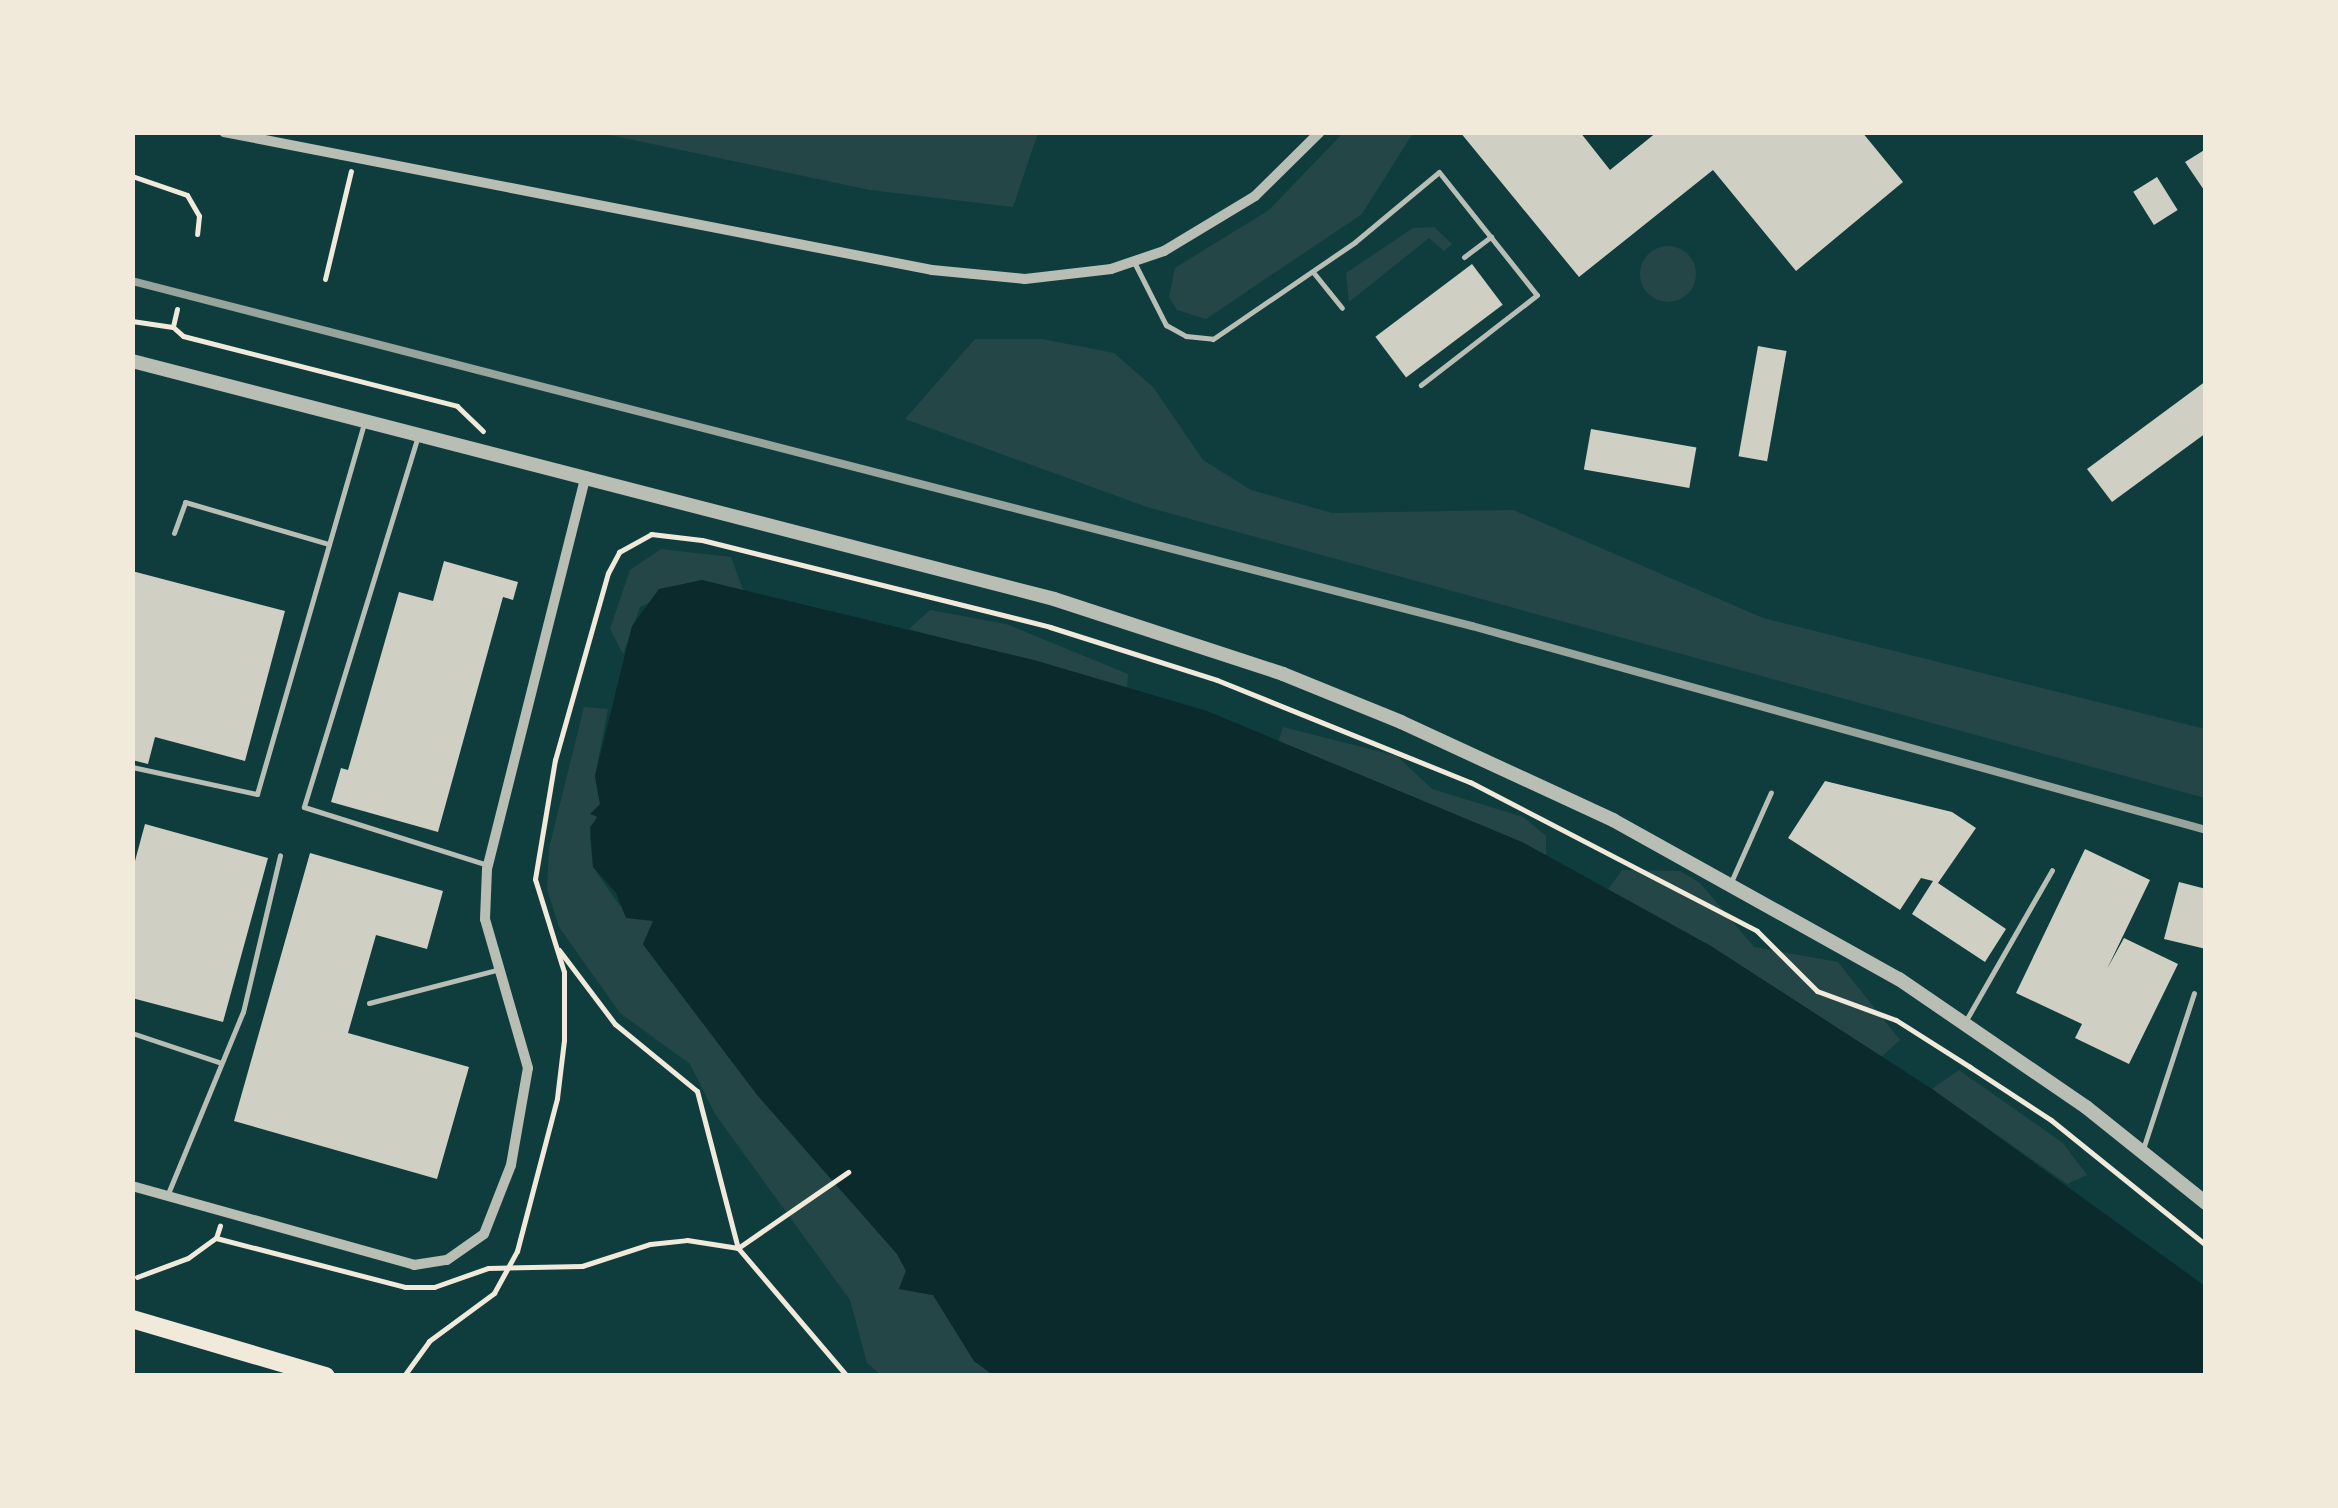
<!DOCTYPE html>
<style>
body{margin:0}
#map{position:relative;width:2338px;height:1508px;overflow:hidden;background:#0f3d3e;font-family:"Source Sans 3",sans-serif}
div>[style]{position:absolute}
.green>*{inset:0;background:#244646}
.round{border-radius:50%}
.water>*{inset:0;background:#0a2a2b}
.building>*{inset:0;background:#cfcfc3;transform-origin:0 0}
.path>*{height:5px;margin:-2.5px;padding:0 2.5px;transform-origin:2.5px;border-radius:2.5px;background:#f1e9da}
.service>*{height:5px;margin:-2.5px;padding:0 2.5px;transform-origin:2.5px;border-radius:2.5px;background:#b8beb3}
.minor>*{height:10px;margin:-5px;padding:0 5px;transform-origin:5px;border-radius:5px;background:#b8beb3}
.tertiary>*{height:14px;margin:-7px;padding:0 7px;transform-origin:7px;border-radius:7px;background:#b8beb3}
.primary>*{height:18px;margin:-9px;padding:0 9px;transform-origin:9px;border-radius:9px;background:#f1e9da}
.rail>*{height:8px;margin:-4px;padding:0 4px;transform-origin:4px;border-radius:4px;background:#97a49c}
span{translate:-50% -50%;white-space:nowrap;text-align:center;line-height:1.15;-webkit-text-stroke:9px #f1e9da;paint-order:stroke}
.frame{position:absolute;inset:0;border:135px solid #f1e9da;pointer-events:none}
</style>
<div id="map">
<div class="green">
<div style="clip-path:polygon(600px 133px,1038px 133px,1013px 207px,870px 190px)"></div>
<div style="clip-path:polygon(1343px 133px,1413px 133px,1362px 214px,1206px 319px,1177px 310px,1169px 297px,1175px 268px,1269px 210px)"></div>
<div style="clip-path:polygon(1434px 227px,1452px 244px,1444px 251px,1429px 238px,1349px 302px,1346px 273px,1413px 228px)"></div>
<div class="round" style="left:1640px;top:246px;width:56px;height:56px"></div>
<div style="clip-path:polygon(975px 339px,1042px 339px,1114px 353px,1153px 387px,1203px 460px,1251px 490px,1332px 513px,1513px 510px,1763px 618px,2205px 729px,2205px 798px,1147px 507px,905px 419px)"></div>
<div style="clip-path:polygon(661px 549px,731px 557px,744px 592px,701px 580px,640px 607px,623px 654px,610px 629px,630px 570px)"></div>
<div style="clip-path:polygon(930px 610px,1006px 624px,1128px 674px,1127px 688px,909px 629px)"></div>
<div style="clip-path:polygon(584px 707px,608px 709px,595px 776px,600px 804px,590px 837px,593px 867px,619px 905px,653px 921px,643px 945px,758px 1096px,897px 1254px,906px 1270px,899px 1289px,933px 1295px,974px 1361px,993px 1375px,881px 1375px,867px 1363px,850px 1300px,715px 1114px,690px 1064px,620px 1013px,559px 927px,547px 889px,549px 848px)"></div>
<div style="clip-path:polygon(1283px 727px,1397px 756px,1432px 789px,1523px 817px,1546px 836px,1546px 855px,1278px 743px)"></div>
<div style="clip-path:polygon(1622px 870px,1680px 871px,1700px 883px,1754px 947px,1838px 962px,1900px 1040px,1879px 1059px,1607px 891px)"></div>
<div style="clip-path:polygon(1959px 1070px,2063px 1143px,2087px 1175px,2067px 1184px,1932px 1089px)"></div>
</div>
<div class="water">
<div style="clip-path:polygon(702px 580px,1034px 660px,1207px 711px,1522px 842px,1711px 946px,1932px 1089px,2205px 1286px,2205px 1375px,993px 1375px,974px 1361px,933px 1295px,899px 1289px,906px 1271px,897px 1254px,758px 1096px,643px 944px,653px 921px,626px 918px,616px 893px,593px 867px,590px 827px,598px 817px,590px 814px,600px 804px,595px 776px,632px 626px,659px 589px)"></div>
</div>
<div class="building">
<div style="clip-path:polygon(1460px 132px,1580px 132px,1610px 170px,1657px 132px,1862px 132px,1903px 182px,1796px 271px,1713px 170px,1579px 277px)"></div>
<div style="clip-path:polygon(2206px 149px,2206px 193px,2185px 162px)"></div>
<div style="left:2157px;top:177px;width:39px;height:28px;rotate:58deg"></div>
<div style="left:1472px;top:264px;width:51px;height:121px;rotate:53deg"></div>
<div style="left:1758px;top:346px;width:29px;height:112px;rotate:10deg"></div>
<div style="clip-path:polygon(2206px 381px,2206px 433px,2112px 502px,2087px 469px)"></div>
<div style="left:1591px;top:429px;width:107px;height:41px;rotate:10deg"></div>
<div style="clip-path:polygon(444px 561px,518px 582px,513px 600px,503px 597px,438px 832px,331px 802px,341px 768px,348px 770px,399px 592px,433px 601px)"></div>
<div style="clip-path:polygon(132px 571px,285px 611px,245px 761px,155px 737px,148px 764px,132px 760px)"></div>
<div style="clip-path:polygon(1825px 781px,1952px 812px,1976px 828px,1938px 883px,2006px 929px,1985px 962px,1912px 914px,1933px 881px,1921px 878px,1900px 910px,1788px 838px)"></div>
<div style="clip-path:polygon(145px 824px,268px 858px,223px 1022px,132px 998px,132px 872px)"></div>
<div style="clip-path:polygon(2085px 849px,2150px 880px,2107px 969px,2124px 938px,2178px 964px,2129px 1064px,2075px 1038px,2082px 1024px,2016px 993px)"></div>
<div style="clip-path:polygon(310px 853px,443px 891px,427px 949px,376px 935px,348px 1033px,469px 1067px,437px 1179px,234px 1121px)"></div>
<div style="clip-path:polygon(2179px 882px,2206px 889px,2206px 949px,2164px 939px)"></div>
</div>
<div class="path">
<div style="left:132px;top:176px;width:58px;rotate:19.1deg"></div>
<div style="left:187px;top:195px;width:24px;rotate:60deg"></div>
<div style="left:199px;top:216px;width:18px;rotate:96deg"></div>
<div style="left:325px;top:279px;width:111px;rotate:-76.5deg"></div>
<div style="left:177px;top:309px;width:18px;rotate:103deg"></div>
<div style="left:173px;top:327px;width:13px;rotate:42deg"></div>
<div style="left:183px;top:336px;width:283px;rotate:14.3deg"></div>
<div style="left:457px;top:406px;width:36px;rotate:44deg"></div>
<div style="left:132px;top:321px;width:41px;rotate:8.3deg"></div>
<div style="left:559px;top:950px;width:93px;rotate:52.9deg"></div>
<div style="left:615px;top:1024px;width:106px;rotate:39.3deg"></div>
<div style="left:697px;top:1091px;width:162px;rotate:75.4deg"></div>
<div style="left:738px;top:1248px;width:168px;rotate:49.6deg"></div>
<div style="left:216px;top:1238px;width:195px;rotate:14.5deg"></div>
<div style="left:405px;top:1287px;width:29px"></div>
<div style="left:434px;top:1287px;width:57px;rotate:-19.4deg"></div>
<div style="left:488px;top:1268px;width:94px;rotate:-1.2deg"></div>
<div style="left:582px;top:1266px;width:71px;rotate:-17.9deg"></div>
<div style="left:650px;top:1244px;width:37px;rotate:-6deg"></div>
<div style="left:687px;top:1240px;width:52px;rotate:8.9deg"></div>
<div style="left:738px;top:1248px;width:134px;rotate:-34.6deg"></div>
<div style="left:137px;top:1277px;width:54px;rotate:-20.4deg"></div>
<div style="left:188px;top:1258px;width:34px;rotate:-36deg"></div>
<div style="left:216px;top:1238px;width:13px;rotate:-72deg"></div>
<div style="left:406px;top:1373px;width:39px;rotate:-54deg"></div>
<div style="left:429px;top:1341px;width:81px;rotate:-36.4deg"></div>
<div style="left:494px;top:1293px;width:48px;rotate:-61.3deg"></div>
<div style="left:517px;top:1251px;width:158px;rotate:-75.3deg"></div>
<div style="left:557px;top:1098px;width:58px;rotate:-83.1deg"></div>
<div style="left:564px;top:1040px;width:68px;rotate:-90deg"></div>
<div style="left:564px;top:972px;width:97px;rotate:-107.3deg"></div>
<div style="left:535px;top:879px;width:121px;rotate:-80.5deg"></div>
<div style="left:555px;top:760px;width:194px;rotate:-74.2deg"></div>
<div style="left:608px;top:573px;width:24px;rotate:-62deg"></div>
<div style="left:619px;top:552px;width:37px;rotate:-29deg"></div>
<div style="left:651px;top:534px;width:51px;rotate:6.7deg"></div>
<div style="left:702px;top:540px;width:359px;rotate:14deg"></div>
<div style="left:1050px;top:627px;width:175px;rotate:17.6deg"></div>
<div style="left:1217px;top:680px;width:273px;rotate:22deg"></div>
<div style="left:1470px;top:782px;width:323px;rotate:27.4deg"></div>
<div style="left:1757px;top:931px;width:85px;rotate:45deg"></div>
<div style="left:1817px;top:991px;width:84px;rotate:20.2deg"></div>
<div style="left:1896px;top:1020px;width:88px;rotate:32.4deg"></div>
<div style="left:1970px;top:1067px;width:97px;rotate:33.2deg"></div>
<div style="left:2051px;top:1120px;width:199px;rotate:38.9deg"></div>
</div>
<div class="service">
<div style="left:1464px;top:257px;width:34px;rotate:-37deg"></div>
<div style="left:1134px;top:262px;width:71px;rotate:63.1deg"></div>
<div style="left:1166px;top:325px;width:23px;rotate:29deg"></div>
<div style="left:1186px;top:336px;width:27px;rotate:6deg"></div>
<div style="left:1213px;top:339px;width:172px;rotate:-34.3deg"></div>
<div style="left:1355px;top:242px;width:109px;rotate:-39.8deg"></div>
<div style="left:1439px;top:172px;width:157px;rotate:51.5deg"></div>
<div style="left:1537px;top:295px;width:147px;rotate:142.2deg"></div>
<div style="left:1313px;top:272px;width:46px;rotate:51.1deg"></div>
<div style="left:417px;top:439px;width:385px;rotate:107.1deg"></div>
<div style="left:304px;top:807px;width:193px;rotate:17.5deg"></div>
<div style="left:174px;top:533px;width:33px;rotate:-70deg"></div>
<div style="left:185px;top:502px;width:150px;rotate:16.3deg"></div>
<div style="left:132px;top:767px;width:128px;rotate:12.2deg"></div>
<div style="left:257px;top:794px;width:385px;rotate:-73.9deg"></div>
<div style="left:1731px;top:882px;width:98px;rotate:-66deg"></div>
<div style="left:369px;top:1003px;width:132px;rotate:-14.5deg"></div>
<div style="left:1965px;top:1022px;width:175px;rotate:-60.2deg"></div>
<div style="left:132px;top:1033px;width:94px;rotate:18.6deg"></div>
<div style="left:2143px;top:1149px;width:164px;rotate:-71.9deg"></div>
<div style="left:167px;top:1196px;width:199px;rotate:-67.6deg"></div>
<div style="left:243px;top:1012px;width:161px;rotate:-76.7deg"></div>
</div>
<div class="minor">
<div style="left:224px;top:132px;width:721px;rotate:11.03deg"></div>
<div style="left:932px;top:270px;width:93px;rotate:5.5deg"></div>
<div style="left:1025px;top:279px;width:87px;rotate:-6.6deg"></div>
<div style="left:1111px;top:269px;width:56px;rotate:-18.8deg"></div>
<div style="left:1164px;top:251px;width:106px;rotate:-31.1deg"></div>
<div style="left:1255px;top:196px;width:91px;rotate:-44.6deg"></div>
<div style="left:132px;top:1186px;width:293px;rotate:15.6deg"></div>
<div style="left:414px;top:1265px;width:33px;rotate:-9deg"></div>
<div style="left:447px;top:1260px;width:45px;rotate:-35.1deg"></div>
<div style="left:484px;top:1234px;width:74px;rotate:-68.6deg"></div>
<div style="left:511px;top:1165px;width:98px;rotate:-80.1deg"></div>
<div style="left:528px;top:1068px;width:155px;rotate:-106.1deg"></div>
<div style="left:485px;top:919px;width:50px;rotate:-87.7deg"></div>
<div style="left:487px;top:869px;width:405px;rotate:-75.9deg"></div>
</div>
<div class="tertiary">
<div style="left:132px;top:361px;width:952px;rotate:14.47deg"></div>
<div style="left:1054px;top:599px;width:241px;rotate:18.1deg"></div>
<div style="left:1283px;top:674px;width:127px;rotate:22.1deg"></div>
<div style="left:1401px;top:722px;width:234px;rotate:24.8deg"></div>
<div style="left:1613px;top:820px;width:327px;rotate:29.1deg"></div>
<div style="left:1899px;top:979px;width:227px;rotate:34.4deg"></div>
<div style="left:2086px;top:1107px;width:154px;rotate:38.7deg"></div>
</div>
<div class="primary">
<div style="left:132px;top:1319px;width:202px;rotate:16.4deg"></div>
</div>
<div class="rail">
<div style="left:132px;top:281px;width:1384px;rotate:14.44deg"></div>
<div style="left:1472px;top:626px;width:762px;rotate:15.53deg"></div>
</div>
<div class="frame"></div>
</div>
